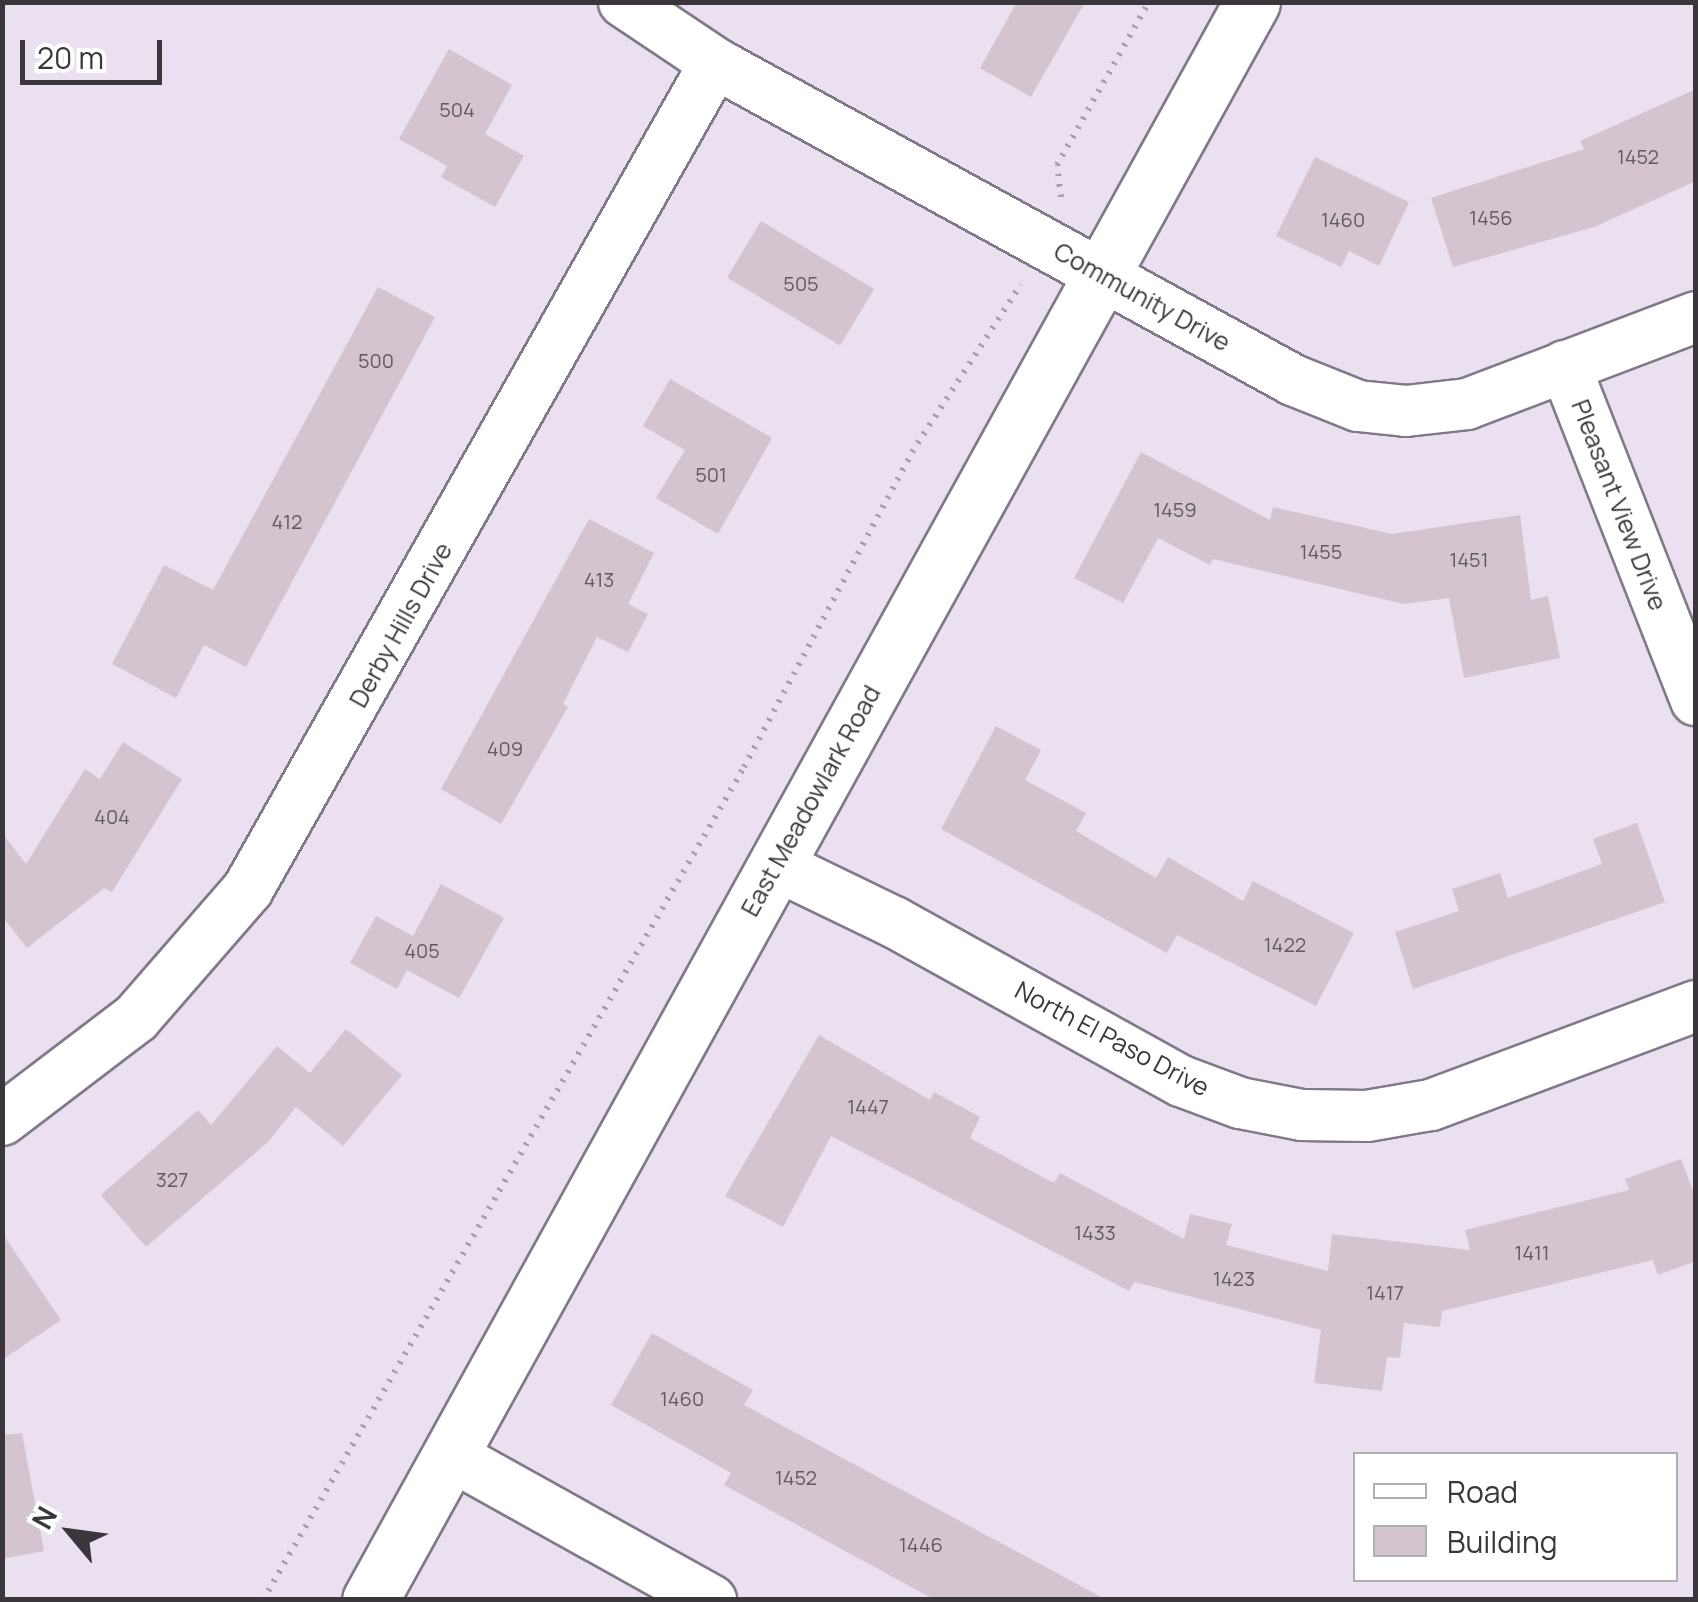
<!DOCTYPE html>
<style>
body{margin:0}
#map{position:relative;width:1698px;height:1602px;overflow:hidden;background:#eae0f0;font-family:Manrope,sans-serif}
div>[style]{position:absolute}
.building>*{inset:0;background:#d3c4d0;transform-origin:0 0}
.path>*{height:6px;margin-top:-3px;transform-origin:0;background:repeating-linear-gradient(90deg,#a69eaa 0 2.5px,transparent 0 10.5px)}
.roads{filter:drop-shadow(2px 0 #817987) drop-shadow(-2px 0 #817987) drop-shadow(0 2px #817987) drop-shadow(0 -2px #817987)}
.minor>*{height:50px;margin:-25px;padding:0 25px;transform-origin:25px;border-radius:25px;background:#fff}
.secondary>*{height:55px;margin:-27.5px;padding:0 27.5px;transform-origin:27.5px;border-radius:27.5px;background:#fff}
span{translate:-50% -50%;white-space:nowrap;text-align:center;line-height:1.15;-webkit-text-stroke:8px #fff;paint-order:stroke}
.number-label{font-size:20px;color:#605a61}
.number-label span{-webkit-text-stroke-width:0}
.street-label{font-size:25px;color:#3a363c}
.frame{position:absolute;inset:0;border:5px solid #3a363c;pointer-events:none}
.legend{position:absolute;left:1353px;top:1452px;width:325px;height:130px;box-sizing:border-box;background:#fff;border:2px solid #b0afb1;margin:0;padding:12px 18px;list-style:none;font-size:30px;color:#3a363c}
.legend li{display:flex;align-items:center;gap:20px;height:50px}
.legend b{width:50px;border:2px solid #b0afb1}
.north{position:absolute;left:20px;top:1482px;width:100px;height:100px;-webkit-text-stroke:8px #fff;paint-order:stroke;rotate:299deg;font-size:28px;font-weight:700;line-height:40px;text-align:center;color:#3a363c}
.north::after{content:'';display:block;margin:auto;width:35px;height:45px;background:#3a363c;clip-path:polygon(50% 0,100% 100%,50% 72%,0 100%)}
.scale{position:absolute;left:20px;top:40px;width:142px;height:45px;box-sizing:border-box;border:5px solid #3a363c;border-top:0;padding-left:12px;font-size:30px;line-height:35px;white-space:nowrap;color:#3a363c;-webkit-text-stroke:8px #fff;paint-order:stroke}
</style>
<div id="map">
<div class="building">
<div style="clip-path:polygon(1017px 2px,1085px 2px,1031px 97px,980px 68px)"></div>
<div style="clip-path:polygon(449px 49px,512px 85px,485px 134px,524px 156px,495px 207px,441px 177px,447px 166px,399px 139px)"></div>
<div style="clip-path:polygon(1696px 89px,1696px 181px,1594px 227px,1453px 267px,1431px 198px,1584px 149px,1580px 141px)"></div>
<div style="clip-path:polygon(1315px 157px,1409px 202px,1379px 266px,1349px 251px,1341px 267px,1276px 236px)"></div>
<div style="left:761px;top:221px;width:132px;height:66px;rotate:31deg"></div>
<div style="clip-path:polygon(378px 287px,435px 317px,246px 667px,204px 645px,176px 698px,112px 664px,164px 565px,213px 590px)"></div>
<div style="clip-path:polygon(670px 379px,772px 438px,718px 534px,656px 498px,685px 450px,643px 426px)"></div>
<div style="clip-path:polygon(1141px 452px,1270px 520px,1273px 507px,1392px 534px,1520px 515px,1531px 600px,1548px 596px,1560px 658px,1464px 678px,1449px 598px,1404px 604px,1213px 559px,1210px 565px,1158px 538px,1123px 603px,1074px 578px)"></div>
<div style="clip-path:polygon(589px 519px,654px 553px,628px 604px,648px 614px,628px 652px,597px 637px,563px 704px,568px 707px,501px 824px,441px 789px)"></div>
<div style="clip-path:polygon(996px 726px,1041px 750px,1025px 780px,1086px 813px,1076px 831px,1156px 878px,1168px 857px,1243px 901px,1253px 881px,1354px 933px,1316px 1006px,1177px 935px,1167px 953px,941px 829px)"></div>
<div style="clip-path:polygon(123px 742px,182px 779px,112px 892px,104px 888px,27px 948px,2px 916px,2px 833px,26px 864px,85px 769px,100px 779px)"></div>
<div style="clip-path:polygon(1637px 823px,1665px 902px,1413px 989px,1395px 932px,1459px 911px,1452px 889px,1500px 873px,1508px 898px,1602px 864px,1593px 839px)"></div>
<div style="clip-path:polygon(441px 884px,504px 918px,459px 998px,407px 970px,397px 989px,350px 963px,376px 916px,413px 936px)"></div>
<div style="clip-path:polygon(346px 1029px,402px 1075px,343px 1146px,296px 1107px,268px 1142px,146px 1247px,101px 1195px,198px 1110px,211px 1125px,277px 1046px,310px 1073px)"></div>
<div style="clip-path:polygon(819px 1035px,930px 1100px,934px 1092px,980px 1117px,970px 1138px,1054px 1183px,1060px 1173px,1184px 1239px,1190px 1214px,1232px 1224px,1226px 1245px,1328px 1271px,1332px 1234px,1470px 1250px,1465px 1230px,1629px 1190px,1625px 1179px,1681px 1159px,1696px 1199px,1696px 1261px,1658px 1275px,1653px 1260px,1442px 1311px,1440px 1327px,1404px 1323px,1400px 1358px,1387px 1357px,1382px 1391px,1314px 1383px,1321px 1330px,1134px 1282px,1129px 1291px,831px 1136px,783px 1227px,725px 1196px)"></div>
<div style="clip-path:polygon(2px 1233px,61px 1320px,2px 1360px)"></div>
<div style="clip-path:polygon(652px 1333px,753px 1390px,744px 1405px,1107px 1600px,935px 1600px,724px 1485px,731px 1473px,611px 1405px)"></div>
<div style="clip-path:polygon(22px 1433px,44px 1551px,2px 1559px,2px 1435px)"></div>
</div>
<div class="path">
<div style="left:1061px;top:197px;width:32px;rotate:-97deg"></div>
<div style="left:1057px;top:165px;width:187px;rotate:-60.6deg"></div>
<div style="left:263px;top:1600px;width:962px;rotate:-60deg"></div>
<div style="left:744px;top:767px;width:357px;rotate:-61.9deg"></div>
<div style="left:912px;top:452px;width:200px;rotate:-57deg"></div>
</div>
<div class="roads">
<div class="minor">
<div style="left:624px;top:2px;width:110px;rotate:33.8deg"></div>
<div style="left:715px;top:63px;width:659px;rotate:28.74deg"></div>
<div style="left:1293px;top:380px;width:70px;rotate:21.8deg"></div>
<div style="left:1358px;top:406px;width:48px;rotate:5.9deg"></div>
<div style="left:1406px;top:411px;width:61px;rotate:-6.5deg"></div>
<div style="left:1467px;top:404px;width:245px;rotate:-20.8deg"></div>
<div style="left:1565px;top:366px;width:359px;rotate:68.6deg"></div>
<div style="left:776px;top:865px;width:131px;rotate:25.8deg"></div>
<div style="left:894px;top:922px;width:328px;rotate:29deg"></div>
<div style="left:1181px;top:1081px;width:63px;rotate:20.4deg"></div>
<div style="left:1240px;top:1103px;width:63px;rotate:11deg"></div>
<div style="left:1302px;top:1115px;width:65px;rotate:0.9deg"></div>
<div style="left:1367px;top:1116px;width:65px;rotate:-9.8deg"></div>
<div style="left:1431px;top:1105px;width:283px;rotate:-20.5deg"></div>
<div style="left:2px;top:1120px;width:168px;rotate:-37.3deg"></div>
<div style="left:136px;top:1018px;width:171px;rotate:-49deg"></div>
<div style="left:248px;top:889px;width:949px;rotate:-60.52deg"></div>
<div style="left:450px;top:1455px;width:299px;rotate:29.1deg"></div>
</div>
<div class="secondary">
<div style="left:370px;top:1600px;width:1825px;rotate:-61.1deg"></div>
</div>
</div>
<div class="number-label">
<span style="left:457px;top:109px">504</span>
<span style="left:1638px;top:156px">1452</span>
<span style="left:1491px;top:217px">1456</span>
<span style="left:1343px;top:219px">1460</span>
<span style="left:801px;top:283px">505</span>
<span style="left:376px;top:360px">500</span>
<span style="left:711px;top:474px">501</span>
<span style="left:1175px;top:509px">1459</span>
<span style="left:287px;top:521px">412</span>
<span style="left:1321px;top:551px">1455</span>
<span style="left:1469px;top:559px">1451</span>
<span style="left:599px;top:579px">413</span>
<span style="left:505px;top:748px">409</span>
<span style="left:112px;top:816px">404</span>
<span style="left:1285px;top:944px">1422</span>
<span style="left:422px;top:950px">405</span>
<span style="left:868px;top:1106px">1447</span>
<span style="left:172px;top:1179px">327</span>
<span style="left:1095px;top:1232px">1433</span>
<span style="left:1532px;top:1252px">1411</span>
<span style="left:1234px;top:1278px">1423</span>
<span style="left:1385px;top:1292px">1417</span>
<span style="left:682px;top:1398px">1460</span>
<span style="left:796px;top:1477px">1452</span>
<span style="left:921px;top:1544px">1446</span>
</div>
<div class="street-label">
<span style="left:1142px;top:297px;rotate:29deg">Community Drive</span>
<span style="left:1619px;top:505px;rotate:69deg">Pleasant View Drive</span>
<span style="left:401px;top:625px;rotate:-61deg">Derby Hills Drive</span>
<span style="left:811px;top:801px;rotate:-61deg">East Meadowlark Road</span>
<span style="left:1112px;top:1039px;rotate:28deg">North El Paso Drive</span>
</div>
<div class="frame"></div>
<ul class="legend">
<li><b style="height:12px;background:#fff"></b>Road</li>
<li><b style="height:28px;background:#d3c4d0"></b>Building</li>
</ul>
<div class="north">N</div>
<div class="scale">20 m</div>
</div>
